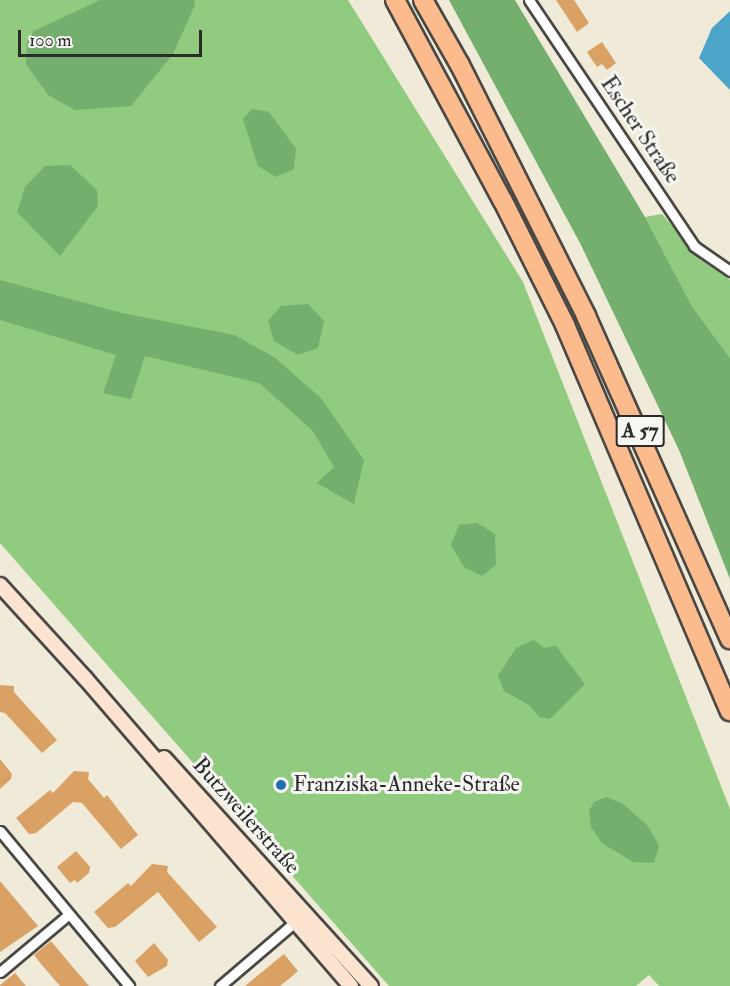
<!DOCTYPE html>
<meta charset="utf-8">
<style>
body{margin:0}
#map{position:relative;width:730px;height:986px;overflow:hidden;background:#f0ebd8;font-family:"IM FELL Double Pica",serif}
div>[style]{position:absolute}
.green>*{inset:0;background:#90cb80}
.forest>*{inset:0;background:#74af6e}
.water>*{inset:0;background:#4ca5c9}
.building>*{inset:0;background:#daa165}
.roads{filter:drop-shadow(2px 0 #494845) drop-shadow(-2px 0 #494845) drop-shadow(0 2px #494845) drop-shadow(0 -2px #494845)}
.street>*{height:9px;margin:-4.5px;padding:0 4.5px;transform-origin:4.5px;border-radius:4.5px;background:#fff}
.secondary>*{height:14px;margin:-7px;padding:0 7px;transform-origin:7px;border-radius:7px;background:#fde4d1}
.highway>*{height:18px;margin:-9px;padding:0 9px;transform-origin:9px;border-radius:9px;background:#fbbb8c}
.dots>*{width:16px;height:16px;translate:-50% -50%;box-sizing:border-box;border:3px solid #f6f6f2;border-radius:50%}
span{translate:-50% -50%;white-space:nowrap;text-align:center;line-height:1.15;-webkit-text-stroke:6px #f6f6f2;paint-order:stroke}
.shield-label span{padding:2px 4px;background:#f6f6f2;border:2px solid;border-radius:4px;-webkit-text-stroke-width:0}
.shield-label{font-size:21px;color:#2b2b2b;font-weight:700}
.street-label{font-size:22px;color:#2b2b2b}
.poi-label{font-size:22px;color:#2b2b2b}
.left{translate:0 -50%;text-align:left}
.scale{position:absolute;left:18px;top:30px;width:184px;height:27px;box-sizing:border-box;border:3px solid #2b2b2b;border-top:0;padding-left:8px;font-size:18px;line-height:21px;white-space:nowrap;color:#2b2b2b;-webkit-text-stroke:4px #f6f6f2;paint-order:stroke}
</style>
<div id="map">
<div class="green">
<div style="clip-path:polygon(0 0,348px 0,523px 282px,730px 809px,730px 986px,659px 986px,649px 975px,636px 986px,389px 986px,0 543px)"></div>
<div style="clip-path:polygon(662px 214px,701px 260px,730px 280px,730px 358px,692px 306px,645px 217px)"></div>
</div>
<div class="forest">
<div style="clip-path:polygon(100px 0,194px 0,195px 5px,173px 54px,131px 106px,75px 110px,48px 95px,26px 64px,27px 43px,34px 31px)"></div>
<div style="clip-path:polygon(449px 0,515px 0,645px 217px,692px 306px,730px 358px,730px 579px,679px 450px,581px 245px)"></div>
<div style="clip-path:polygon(252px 109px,269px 112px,296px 149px,294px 169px,276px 177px,258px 166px,243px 119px)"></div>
<div style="clip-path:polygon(70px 165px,97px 190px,98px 206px,60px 256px,17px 212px,25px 187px,45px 166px)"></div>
<div style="clip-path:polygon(0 280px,122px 313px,234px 335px,274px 357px,321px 398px,364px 460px,354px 504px,317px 483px,334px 467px,312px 430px,259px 383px,145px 356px,131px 399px,103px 393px,116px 355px,0 320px)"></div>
<div style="clip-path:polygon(308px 304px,324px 321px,318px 348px,298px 355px,274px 341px,268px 321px,281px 306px)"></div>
<div style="clip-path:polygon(477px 523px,495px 534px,496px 565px,482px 576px,464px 567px,451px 545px,459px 525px)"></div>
<div style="clip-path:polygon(534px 640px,544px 648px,556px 646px,585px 684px,550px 719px,539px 717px,529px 705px,504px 691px,498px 676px,516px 648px)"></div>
<div style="clip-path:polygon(606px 797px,622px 803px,648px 826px,659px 846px,654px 863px,633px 862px,602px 843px,591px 827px,589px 811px,594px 802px)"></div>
</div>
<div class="water">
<div style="clip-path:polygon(730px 11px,730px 90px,699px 58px,712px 28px)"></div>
</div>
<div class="building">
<div style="clip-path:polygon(556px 0,574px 0,589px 23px,577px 32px)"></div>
<div style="clip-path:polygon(602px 42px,616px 63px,607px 70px,602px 64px,597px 67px,587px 52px)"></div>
<div style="clip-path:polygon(0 685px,14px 686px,14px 692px,57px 740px,42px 753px,5px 713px,0 712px)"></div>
<div style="clip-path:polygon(0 759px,12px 774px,11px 779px,0 789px)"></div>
<div style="clip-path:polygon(74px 771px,89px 772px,88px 779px,104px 798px,107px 795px,138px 835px,121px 849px,82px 803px,73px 802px,36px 833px,29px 834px,16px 818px,50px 790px,53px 793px)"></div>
<div style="clip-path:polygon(76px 851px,90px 867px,89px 873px,77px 883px,75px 880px,70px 883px,57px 867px)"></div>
<div style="clip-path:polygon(152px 864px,168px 866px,167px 872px,217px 927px,199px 942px,158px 892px,115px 927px,108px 928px,94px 912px,128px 883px,131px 886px)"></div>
<div style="clip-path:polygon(0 881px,38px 926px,0 952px)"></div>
<div style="clip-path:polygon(51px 941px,71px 965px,89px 986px,60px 986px,41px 964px,34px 955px)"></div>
<div style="clip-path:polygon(154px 943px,168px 960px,167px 966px,148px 977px,135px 961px)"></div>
<div style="clip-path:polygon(284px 954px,298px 971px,290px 978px,280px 986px,245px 986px)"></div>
<div style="clip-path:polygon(15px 973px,26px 986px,0 986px,0 985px)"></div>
</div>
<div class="roads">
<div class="street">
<div style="left:529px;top:0;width:296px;rotate:56.1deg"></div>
<div style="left:694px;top:246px;width:44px;rotate:34.8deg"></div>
<div style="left:0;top:831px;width:202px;rotate:50.2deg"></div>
<div style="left:0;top:972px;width:90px;rotate:-40deg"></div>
<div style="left:220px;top:986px;width:99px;rotate:-40.5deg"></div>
</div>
<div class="secondary">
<div style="left:0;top:585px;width:126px;rotate:47.6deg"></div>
<div style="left:85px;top:678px;width:407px;rotate:49.2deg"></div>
<div style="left:164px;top:758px;width:308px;rotate:47.8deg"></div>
</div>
<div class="highway">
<div style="left:395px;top:0;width:228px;rotate:61.8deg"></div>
<div style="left:503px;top:201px;width:139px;rotate:63.4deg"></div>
<div style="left:565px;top:325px;width:420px;rotate:66.9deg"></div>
<div style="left:423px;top:0;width:75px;rotate:60.4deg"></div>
<div style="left:460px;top:65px;width:281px;rotate:63.3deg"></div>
<div style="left:586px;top:316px;width:354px;rotate:66deg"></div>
</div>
</div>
<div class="dots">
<div style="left:281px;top:785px;background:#1f6fb2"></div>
</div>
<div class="shield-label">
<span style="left:640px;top:431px">A 57</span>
</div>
<div class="street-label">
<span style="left:640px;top:130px;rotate:56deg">Escher Straße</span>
<span style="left:246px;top:816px;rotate:48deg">Butzweilerstraße</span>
</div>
<div class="poi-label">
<span class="left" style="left:293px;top:785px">Franziska-Anneke-Straße</span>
</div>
<div class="scale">100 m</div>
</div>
